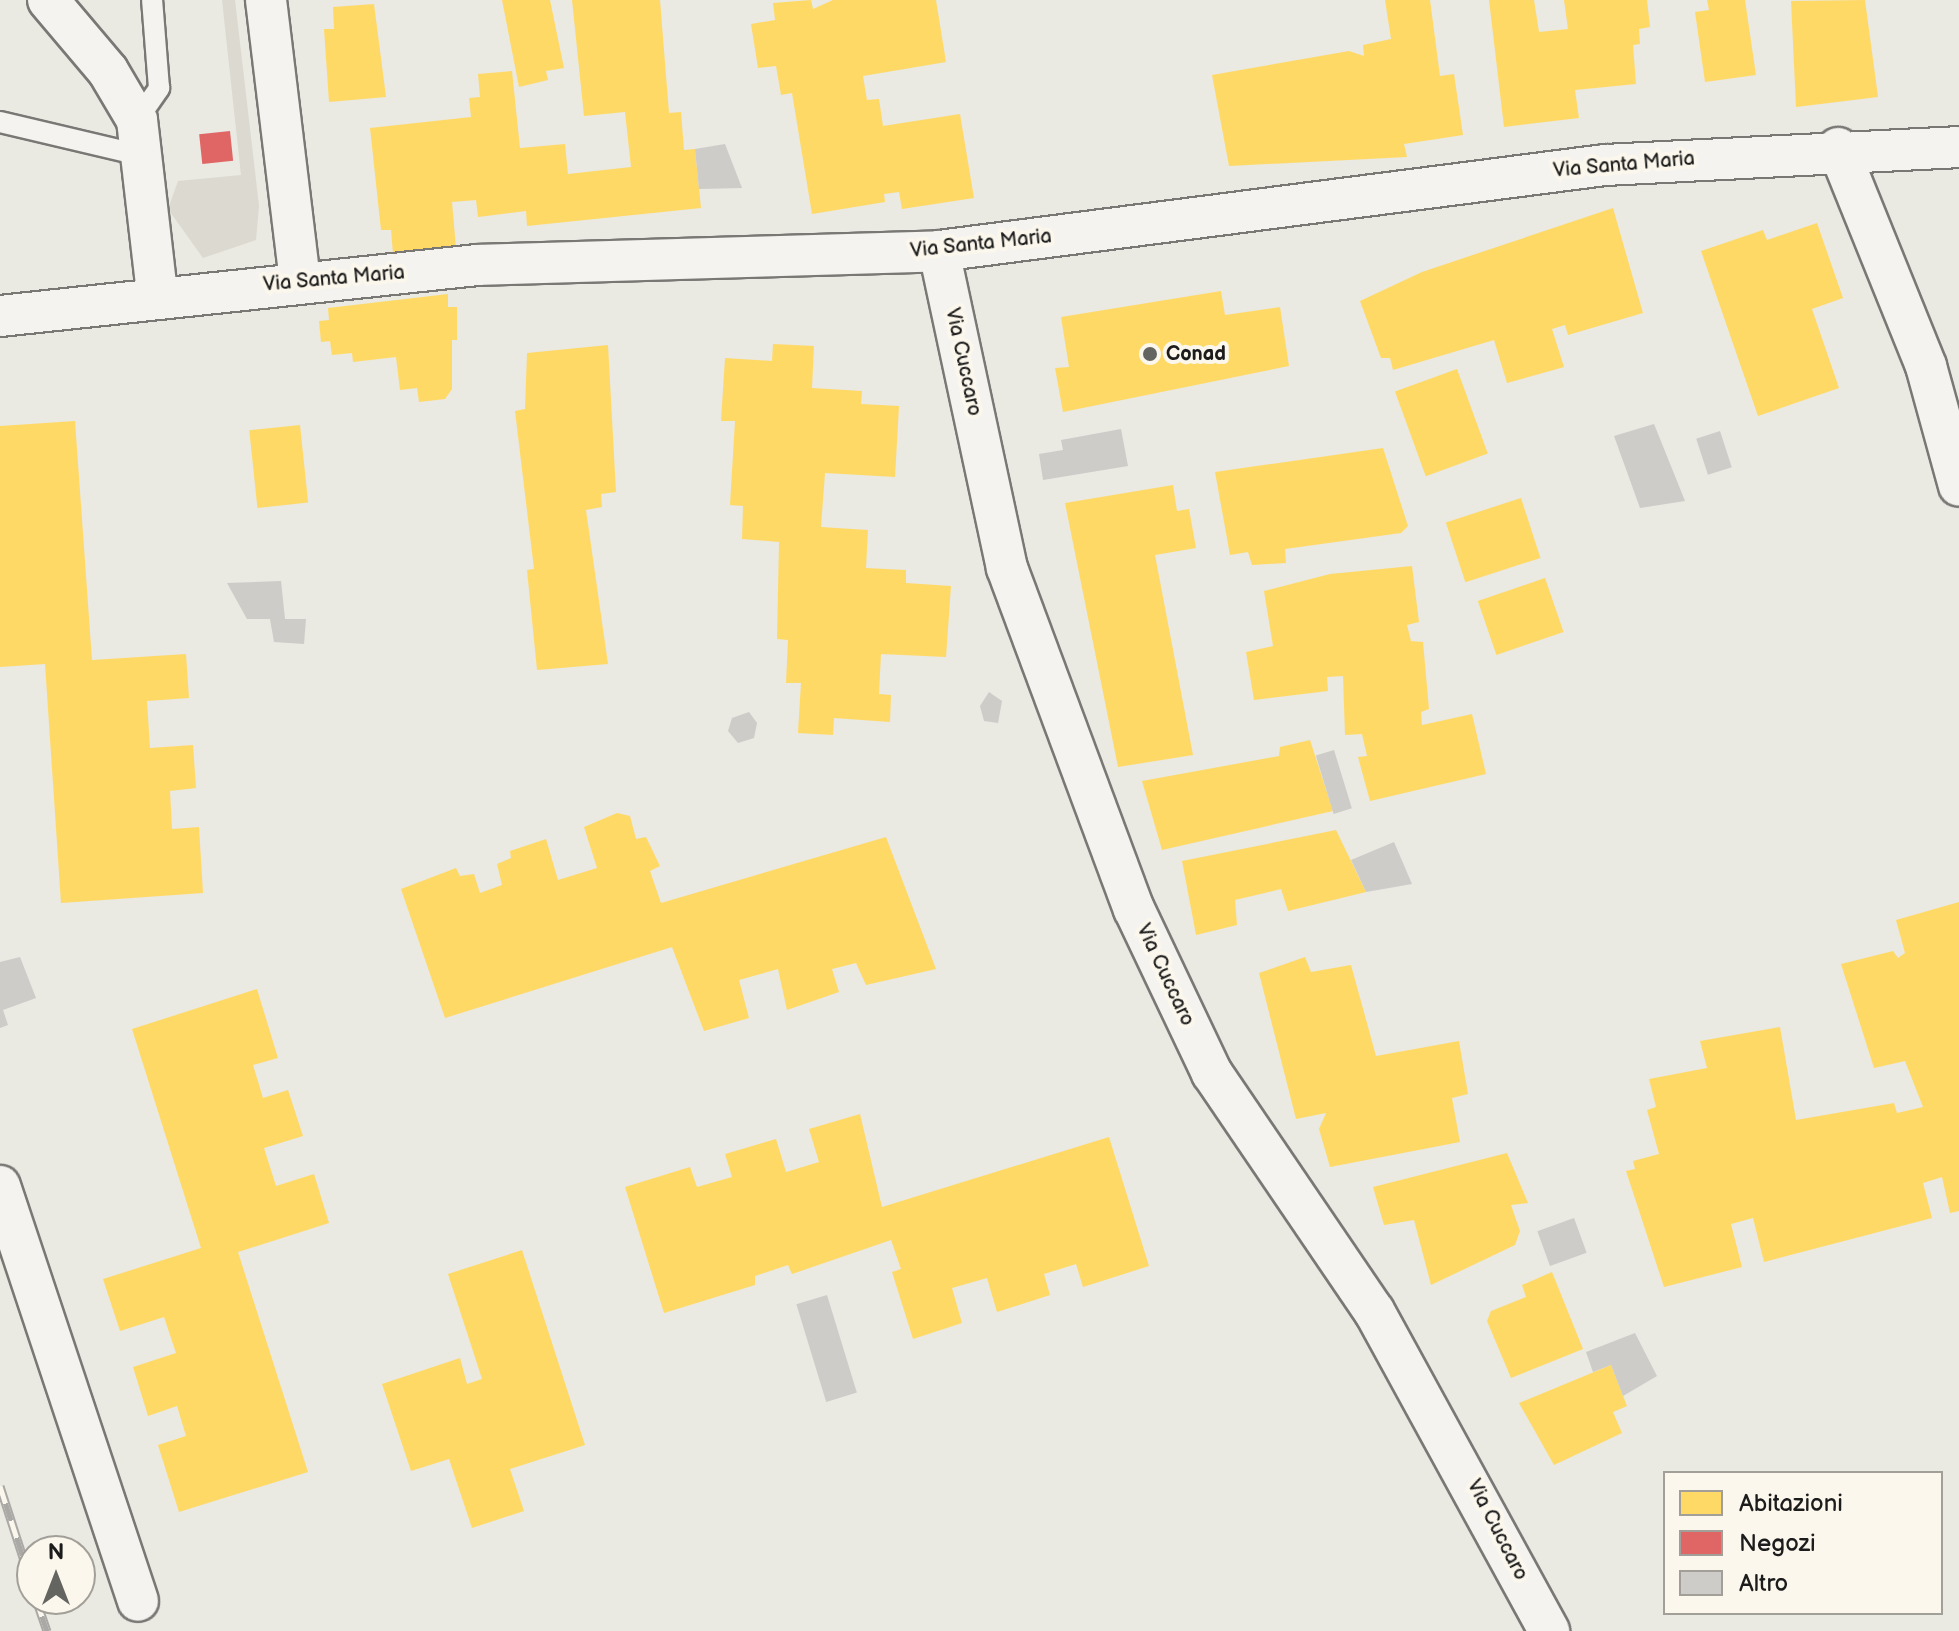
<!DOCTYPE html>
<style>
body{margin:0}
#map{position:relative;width:1959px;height:1631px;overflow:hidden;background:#eae9e2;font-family:"Balsamiq Sans",sans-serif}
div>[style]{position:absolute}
.green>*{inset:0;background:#dbd9d0}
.homes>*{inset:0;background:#ffd966;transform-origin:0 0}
.shops>*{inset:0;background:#e06666;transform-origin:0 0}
.building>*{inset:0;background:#cdccc8;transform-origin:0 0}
.roads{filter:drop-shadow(2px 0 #797875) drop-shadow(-2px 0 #797875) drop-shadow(0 2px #797875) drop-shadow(0 -2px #797875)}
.lane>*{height:20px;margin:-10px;padding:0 10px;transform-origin:10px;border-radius:10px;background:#f4f3ef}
.street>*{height:40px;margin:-20px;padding:0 20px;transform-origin:20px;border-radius:20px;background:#f4f3ef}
.rail>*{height:9px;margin-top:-4.5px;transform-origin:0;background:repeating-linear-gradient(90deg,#fbf7ec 0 18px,#aaa9a6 0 36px);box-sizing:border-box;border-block:2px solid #aaa9a6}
.dots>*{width:22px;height:22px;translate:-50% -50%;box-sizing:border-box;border:4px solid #fbf7ec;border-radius:50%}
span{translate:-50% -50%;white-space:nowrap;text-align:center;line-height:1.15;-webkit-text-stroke:8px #fbf7ec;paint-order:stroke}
.street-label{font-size:20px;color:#1c1c1c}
.poi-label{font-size:20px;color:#1c1c1c;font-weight:700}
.left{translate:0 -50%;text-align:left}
.legend{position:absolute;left:1663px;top:1471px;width:280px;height:144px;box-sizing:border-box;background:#fbf7ec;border:2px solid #a29f99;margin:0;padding:10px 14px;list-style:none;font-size:24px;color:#1c1c1c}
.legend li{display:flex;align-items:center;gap:16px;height:40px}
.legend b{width:40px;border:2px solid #a29f99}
.north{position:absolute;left:16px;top:1535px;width:80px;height:80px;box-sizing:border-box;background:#fbf7ec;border:2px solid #a29f99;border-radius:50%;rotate:0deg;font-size:22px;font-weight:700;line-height:32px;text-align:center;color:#1c1c1c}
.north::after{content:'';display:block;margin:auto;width:28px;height:36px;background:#646461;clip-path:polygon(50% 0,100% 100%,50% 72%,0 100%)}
</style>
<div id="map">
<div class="green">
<div style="clip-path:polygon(222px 0,235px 0,259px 206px,256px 240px,203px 258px,168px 209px,178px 181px,241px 175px)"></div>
</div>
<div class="homes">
<div style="clip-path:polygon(502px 0,550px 0,564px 68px,546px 71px,548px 80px,519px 87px)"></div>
<div style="clip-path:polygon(572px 0,660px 0,669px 113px,681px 112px,684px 150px,695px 149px,701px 208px,527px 226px,526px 211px,478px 217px,476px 200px,452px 202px,456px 248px,393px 254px,391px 230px,381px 230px,370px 128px,471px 117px,469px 98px,480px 97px,478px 74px,512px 71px,520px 148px,565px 144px,568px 174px,631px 167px,625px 112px,584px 116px)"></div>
<div style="clip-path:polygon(811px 0,813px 9px,833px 0,936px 0,946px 62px,863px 76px,867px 100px,879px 99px,883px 126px,960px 114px,974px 198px,902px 209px,899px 192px,884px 194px,885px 202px,812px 214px,792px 93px,781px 95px,776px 66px,758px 68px,751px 24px,775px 20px,773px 3px)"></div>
<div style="clip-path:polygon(1385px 0,1430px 0,1440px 76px,1454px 74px,1463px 135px,1404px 144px,1407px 157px,1229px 166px,1212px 75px,1349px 51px,1364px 56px,1363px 45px,1391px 39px)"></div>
<div style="clip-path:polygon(1489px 0,1534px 0,1539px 32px,1568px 29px,1564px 0,1647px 0,1650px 27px,1639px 29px,1640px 44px,1633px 45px,1636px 84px,1575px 90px,1579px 118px,1504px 127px)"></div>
<div style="clip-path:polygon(1707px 0,1745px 0,1756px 75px,1705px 82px,1695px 12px,1709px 10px)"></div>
<div style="clip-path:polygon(1865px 0,1878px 97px,1796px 107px,1791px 1px)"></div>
<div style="clip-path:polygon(374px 4px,386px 97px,329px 102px,324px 29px,334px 29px,333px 7px)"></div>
<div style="clip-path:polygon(1613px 208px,1643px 313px,1568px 335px,1565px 325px,1552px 329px,1564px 367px,1507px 383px,1494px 340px,1393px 370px,1390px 358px,1381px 358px,1360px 301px,1422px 272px)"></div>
<div style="clip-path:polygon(1817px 223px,1843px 298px,1812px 309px,1839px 388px,1758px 416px,1701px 251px,1763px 230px,1767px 240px)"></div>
<div style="clip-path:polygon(1221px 291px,1225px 315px,1280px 307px,1289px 366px,1063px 412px,1055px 368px,1069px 367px,1061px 317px)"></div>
<div style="clip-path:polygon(448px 294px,448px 307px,457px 307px,457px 340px,452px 340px,452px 389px,445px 399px,419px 402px,417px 388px,400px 390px,396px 357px,353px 362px,352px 353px,332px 355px,330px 341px,321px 342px,319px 321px,329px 320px,328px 308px)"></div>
<div style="clip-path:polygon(773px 344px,814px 346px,812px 388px,862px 391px,861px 404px,899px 406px,895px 477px,825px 473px,821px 527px,868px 530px,866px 568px,906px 570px,906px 583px,951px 586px,946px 657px,881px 654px,879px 694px,891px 695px,890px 722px,834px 718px,833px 735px,798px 733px,801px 683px,786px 683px,788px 640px,777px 639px,779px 542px,742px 539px,743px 506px,730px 505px,735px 421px,721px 421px,725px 358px,772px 361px)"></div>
<div style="clip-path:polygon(608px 345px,616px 492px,601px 494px,602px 507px,586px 510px,608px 664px,537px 670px,527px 570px,534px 569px,515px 411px,525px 409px,527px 353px)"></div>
<div style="left:1457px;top:369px;width:90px;height:66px;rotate:70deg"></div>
<div style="clip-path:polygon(75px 421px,92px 660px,186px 654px,189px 698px,147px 701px,150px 748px,193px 745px,196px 788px,170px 791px,172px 829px,199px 827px,203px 893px,61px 903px,45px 664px,0 667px,0 426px)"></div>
<div style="left:300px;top:425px;width:78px;height:51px;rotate:84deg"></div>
<div style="clip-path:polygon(1383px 448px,1408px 526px,1401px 533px,1285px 549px,1286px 563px,1252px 565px,1248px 552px,1230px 555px,1215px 472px)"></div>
<div style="clip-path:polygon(1173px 485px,1177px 511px,1189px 509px,1196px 548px,1155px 555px,1193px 755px,1118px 767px,1065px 503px)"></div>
<div style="left:1521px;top:498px;width:63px;height:79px;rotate:72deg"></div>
<div style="clip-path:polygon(1412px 566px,1419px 622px,1407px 625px,1411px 641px,1423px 642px,1429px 709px,1421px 712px,1422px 725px,1472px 714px,1486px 774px,1370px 801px,1358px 757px,1367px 756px,1362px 734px,1345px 735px,1343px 676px,1327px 677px,1328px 691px,1254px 700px,1246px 652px,1273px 646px,1264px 591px,1330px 574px)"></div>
<div style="left:1545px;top:578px;width:57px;height:71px;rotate:71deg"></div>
<div style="clip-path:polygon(1310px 740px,1333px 811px,1162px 850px,1142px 781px,1279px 756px,1280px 747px)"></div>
<div style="clip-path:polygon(617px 813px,630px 816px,636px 839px,646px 837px,660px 866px,650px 871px,661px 903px,886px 837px,936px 969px,866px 985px,856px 963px,832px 969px,839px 992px,787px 1010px,778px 969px,739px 980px,749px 1018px,704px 1031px,672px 947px,445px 1018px,401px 889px,456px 868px,460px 876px,474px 874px,480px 893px,502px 885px,497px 864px,511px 858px,510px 851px,546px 839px,558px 880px,597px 868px,584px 827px)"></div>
<div style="clip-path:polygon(1336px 830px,1366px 892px,1288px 911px,1281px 889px,1235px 900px,1237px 925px,1196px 935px,1182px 861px)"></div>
<div style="clip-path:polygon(1959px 902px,1959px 1211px,1950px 1213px,1942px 1177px,1923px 1183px,1932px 1218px,1764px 1262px,1753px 1218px,1731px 1224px,1742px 1267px,1664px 1287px,1626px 1171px,1635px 1169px,1633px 1161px,1659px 1154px,1647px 1110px,1656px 1107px,1649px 1079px,1707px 1068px,1700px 1041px,1780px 1027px,1796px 1120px,1894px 1103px,1897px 1113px,1923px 1107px,1905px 1061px,1874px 1068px,1841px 964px,1893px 951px,1898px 958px,1905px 953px,1896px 920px)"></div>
<div style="clip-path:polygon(1305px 957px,1311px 972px,1351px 965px,1376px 1056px,1459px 1041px,1468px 1094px,1452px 1098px,1460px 1142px,1330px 1167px,1319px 1129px,1326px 1113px,1296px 1119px,1259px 973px)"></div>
<div style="clip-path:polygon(257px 989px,278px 1058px,253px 1065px,263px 1098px,288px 1090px,303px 1136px,264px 1148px,276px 1186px,314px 1174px,329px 1223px,238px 1252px,308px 1472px,179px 1512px,158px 1445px,186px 1436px,177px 1406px,148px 1416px,133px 1367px,176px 1353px,164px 1317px,120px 1331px,103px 1279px,201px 1248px,132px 1029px)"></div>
<div style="clip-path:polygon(860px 1114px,882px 1207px,1109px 1137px,1149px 1266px,1083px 1287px,1076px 1264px,1044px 1274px,1050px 1295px,997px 1312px,987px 1278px,952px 1288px,962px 1323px,913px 1339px,892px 1272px,901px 1269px,891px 1240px,792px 1274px,788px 1265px,755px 1276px,755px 1285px,664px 1313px,625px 1187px,690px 1167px,697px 1187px,732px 1177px,725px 1154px,776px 1139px,786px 1172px,819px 1162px,809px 1129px)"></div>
<div style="clip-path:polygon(1507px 1153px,1528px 1203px,1511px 1205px,1520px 1231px,1515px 1245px,1431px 1285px,1414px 1220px,1384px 1225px,1373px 1187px)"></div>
<div style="clip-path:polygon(522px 1250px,585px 1445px,510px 1469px,524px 1511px,472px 1528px,449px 1459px,411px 1471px,382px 1384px,460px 1358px,467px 1384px,482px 1379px,448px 1274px)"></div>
<div style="clip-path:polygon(1552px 1272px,1583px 1349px,1511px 1378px,1487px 1321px,1491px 1311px,1526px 1297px,1522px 1285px)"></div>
<div style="clip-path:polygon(1611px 1365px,1627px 1406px,1613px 1412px,1622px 1433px,1554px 1465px,1519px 1403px)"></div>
</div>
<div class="shops">
<div style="left:230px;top:131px;width:30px;height:31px;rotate:84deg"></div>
</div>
<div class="building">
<div style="clip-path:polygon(725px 144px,742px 188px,699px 189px,695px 149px)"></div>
<div style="clip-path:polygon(1654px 424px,1685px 501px,1640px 508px,1614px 436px)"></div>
<div style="clip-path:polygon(1121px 429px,1128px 466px,1043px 480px,1039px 454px,1063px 450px,1061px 440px)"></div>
<div style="left:1720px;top:431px;width:38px;height:25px;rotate:72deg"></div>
<div style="clip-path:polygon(281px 581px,285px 619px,306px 619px,304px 644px,274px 642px,270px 619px,247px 619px,227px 583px)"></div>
<div style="clip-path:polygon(989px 692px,1002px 701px,998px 723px,984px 721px,980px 706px)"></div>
<div style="clip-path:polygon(749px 712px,757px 723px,754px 738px,738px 743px,728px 731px,732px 718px)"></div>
<div style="left:1334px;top:750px;width:61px;height:19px;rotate:73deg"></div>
<div style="clip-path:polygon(1394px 842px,1412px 884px,1366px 892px,1351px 860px)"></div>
<div style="clip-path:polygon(20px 957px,36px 998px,3px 1010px,8px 1025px,0 1028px,0 962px)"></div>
<div style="left:1574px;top:1218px;width:37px;height:39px;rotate:70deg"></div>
<div style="left:827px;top:1295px;width:102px;height:32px;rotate:73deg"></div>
<div style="clip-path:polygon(1635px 1333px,1657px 1376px,1623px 1396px,1611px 1365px,1593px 1372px,1586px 1352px)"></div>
</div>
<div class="roads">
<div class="lane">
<div style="left:137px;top:120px;width:39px;rotate:-55deg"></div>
<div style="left:159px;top:88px;width:88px;rotate:-94.5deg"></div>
<div style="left:0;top:122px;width:148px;rotate:13.3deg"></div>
</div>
<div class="street">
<div style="left:48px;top:0;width:93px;rotate:49.8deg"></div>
<div style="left:108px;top:71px;width:57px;rotate:59.4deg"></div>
<div style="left:137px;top:120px;width:175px;rotate:83.4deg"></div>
<div style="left:266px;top:0;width:285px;rotate:83.1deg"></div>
<div style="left:1838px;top:148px;width:235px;rotate:68deg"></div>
<div style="left:1926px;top:366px;width:124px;rotate:74.6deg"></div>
<div style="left:939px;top:251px;width:324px;rotate:77.9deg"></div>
<div style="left:1007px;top:568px;width:364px;rotate:69.6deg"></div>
<div style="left:1134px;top:909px;width:182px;rotate:64.6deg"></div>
<div style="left:1212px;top:1073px;width:288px;rotate:55.8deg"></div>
<div style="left:1374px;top:1311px;width:365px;rotate:61.3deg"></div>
<div style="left:0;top:316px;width:481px;rotate:-6.1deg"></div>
<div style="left:478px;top:265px;width:461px;rotate:-1.7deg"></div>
<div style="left:939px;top:251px;width:672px;rotate:-7.36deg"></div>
<div style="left:1605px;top:165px;width:354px;rotate:-2.9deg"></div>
<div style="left:0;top:1186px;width:437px;rotate:71.6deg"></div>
</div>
</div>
<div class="rail">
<div style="left:0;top:1486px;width:104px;rotate:72.1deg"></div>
<div style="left:36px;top:1599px;width:34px;rotate:71deg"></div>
</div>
<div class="dots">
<div style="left:1150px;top:354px;background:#646461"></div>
</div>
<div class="street-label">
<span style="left:1624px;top:165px;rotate:-5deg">Via Santa Maria</span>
<span style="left:981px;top:244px;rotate:-6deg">Via Santa Maria</span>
<span style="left:334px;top:279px;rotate:-5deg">Via Santa Maria</span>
<span style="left:963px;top:362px;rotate:78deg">Via Cuccaro</span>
<span style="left:1165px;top:975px;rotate:65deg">Via Cuccaro</span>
<span style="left:1497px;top:1530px;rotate:63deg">Via Cuccaro</span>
</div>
<div class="poi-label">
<span class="left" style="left:1166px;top:354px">Conad</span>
</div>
<ul class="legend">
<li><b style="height:22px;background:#ffd966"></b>Abitazioni</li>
<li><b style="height:22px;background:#e06666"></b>Negozi</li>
<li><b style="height:22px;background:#cdccc8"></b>Altro</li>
</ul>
<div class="north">N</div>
</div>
